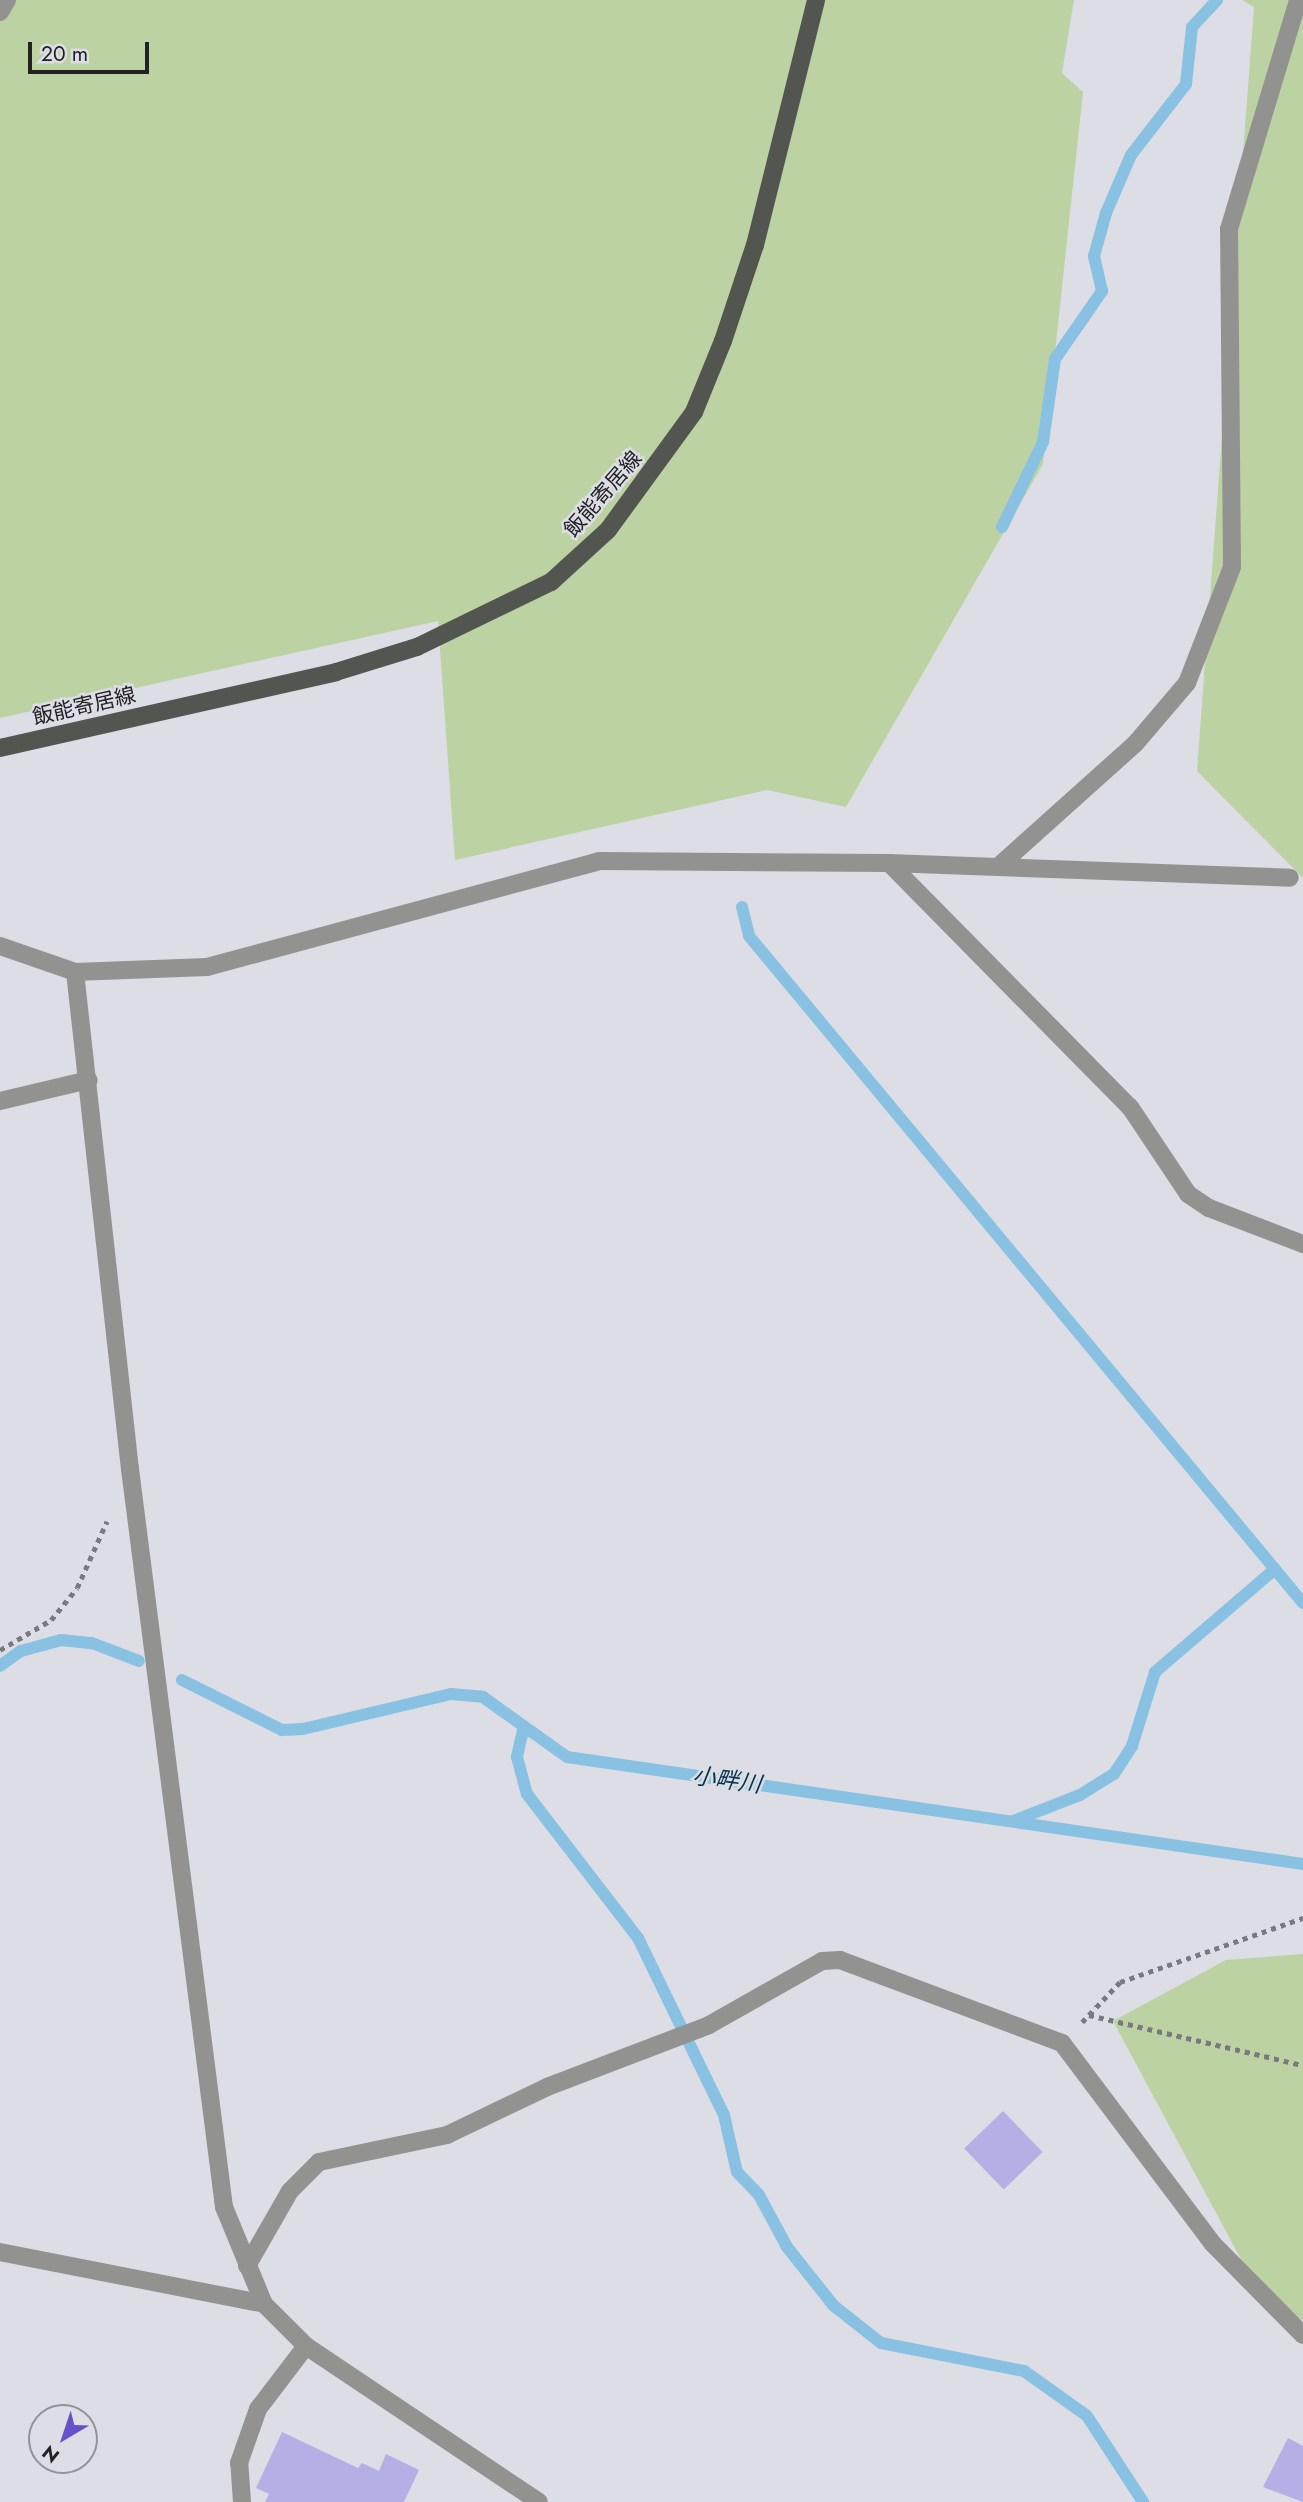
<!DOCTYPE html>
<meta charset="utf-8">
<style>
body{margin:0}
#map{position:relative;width:1303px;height:2502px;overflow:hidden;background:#dddde6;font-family:Jost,"Noto Sans JP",sans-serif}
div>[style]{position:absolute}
.green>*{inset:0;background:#bdd2a3}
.stream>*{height:12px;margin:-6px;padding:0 6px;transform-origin:6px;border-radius:6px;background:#89c1e3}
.building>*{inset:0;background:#b4b0e6;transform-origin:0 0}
.path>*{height:4.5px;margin-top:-2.25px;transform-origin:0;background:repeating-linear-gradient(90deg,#79797f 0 5px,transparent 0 10px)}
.minor>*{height:18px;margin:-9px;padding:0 9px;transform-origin:9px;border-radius:9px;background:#929390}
.major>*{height:18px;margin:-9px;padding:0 9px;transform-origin:9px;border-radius:9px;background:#535650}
span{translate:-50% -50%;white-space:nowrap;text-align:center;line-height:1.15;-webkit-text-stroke:5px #dddde6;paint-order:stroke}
.street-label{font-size:21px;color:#222225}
.water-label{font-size:23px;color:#05364d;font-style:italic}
.north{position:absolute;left:28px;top:2404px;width:70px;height:70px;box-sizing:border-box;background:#dddde6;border:2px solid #929299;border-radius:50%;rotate:219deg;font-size:19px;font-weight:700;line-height:28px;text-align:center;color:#222225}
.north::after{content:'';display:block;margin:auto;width:24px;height:32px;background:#6950c9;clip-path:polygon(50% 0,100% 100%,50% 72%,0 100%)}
.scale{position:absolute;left:28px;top:42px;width:121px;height:32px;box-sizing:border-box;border:4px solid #222225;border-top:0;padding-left:9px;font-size:21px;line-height:24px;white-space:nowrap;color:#222225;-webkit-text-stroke:5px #dddde6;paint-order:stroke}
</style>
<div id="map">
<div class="green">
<div style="clip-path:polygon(0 0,1074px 0,1062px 73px,1083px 92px,1043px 464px,846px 807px,767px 790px,455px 860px,438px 621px,0 718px)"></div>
<div style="clip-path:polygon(1242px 0,1303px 0,1303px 878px,1197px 771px,1254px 7px)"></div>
<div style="clip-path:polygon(1303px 1954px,1303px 2320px,1266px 2306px,1113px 2021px,1226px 1960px)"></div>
</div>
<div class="stream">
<div style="left:1002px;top:527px;width:94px;rotate:-64.2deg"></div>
<div style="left:1043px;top:442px;width:84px;rotate:-81.8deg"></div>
<div style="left:1055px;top:359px;width:83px;rotate:-55.3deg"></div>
<div style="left:1102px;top:291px;width:36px;rotate:-103deg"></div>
<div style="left:1094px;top:256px;width:45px;rotate:-74.4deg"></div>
<div style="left:1106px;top:213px;width:63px;rotate:-66.7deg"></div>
<div style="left:1131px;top:155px;width:90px;rotate:-52.2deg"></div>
<div style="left:1186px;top:84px;width:57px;rotate:-84deg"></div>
<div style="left:1192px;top:27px;width:37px;rotate:-47deg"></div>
<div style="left:742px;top:907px;width:30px;rotate:76deg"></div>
<div style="left:749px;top:936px;width:867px;rotate:50.29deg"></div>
<div style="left:0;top:1666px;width:26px;rotate:-36deg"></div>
<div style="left:21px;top:1651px;width:41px;rotate:-15.4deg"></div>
<div style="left:61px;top:1640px;width:31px;rotate:6deg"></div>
<div style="left:92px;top:1643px;width:50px;rotate:21deg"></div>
<div style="left:182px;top:1680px;width:112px;rotate:26.6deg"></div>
<div style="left:282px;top:1730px;width:21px;rotate:-3deg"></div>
<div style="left:303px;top:1729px;width:152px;rotate:-13.3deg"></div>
<div style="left:451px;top:1694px;width:32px;rotate:5deg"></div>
<div style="left:483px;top:1697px;width:103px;rotate:35.5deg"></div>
<div style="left:567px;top:1757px;width:744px;rotate:8.27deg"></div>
<div style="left:524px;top:1726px;width:32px;rotate:103deg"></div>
<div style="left:517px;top:1757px;width:38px;rotate:75deg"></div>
<div style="left:527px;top:1794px;width:182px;rotate:52.4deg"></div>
<div style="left:638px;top:1938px;width:197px;rotate:64.1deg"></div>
<div style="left:724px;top:2115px;width:58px;rotate:77.2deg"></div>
<div style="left:737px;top:2172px;width:32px;rotate:46deg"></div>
<div style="left:759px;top:2195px;width:59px;rotate:61.7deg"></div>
<div style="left:787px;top:2247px;width:75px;rotate:51.5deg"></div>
<div style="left:834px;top:2306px;width:60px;rotate:38.2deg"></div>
<div style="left:881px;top:2343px;width:146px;rotate:11.1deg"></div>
<div style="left:1024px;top:2371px;width:77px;rotate:35.5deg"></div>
<div style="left:1087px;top:2416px;width:103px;rotate:56.9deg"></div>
<div style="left:1013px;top:1821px;width:72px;rotate:-21.2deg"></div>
<div style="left:1080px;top:1795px;width:40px;rotate:-32deg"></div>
<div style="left:1114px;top:1774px;width:33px;rotate:-57deg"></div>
<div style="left:1132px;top:1746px;width:77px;rotate:-72.7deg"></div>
<div style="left:1155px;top:1672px;width:158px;rotate:-40.6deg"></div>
</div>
<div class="building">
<div style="left:1003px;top:2111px;width:57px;height:54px;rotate:46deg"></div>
<div style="clip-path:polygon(282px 2432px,358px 2468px,362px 2463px,379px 2471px,386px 2454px,419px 2470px,404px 2502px,265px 2502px,269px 2494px,256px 2488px)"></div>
<div style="clip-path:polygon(1288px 2438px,1303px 2446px,1303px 2502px,1263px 2487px)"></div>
</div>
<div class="path">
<div style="left:0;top:1650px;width:59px;rotate:-30.5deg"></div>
<div style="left:51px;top:1620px;width:41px;rotate:-50.9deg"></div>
<div style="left:77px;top:1588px;width:73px;rotate:-65.9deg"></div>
<div style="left:1089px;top:2015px;width:220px;rotate:13.2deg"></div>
<div style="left:1082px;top:2022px;width:55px;rotate:-46.5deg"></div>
<div style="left:1120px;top:1982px;width:194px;rotate:-19.3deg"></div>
</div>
<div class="minor">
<div style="left:0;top:12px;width:14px;rotate:-60deg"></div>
<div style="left:889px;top:863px;width:343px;rotate:45.4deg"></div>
<div style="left:1130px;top:1107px;width:105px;rotate:56.3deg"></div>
<div style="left:1188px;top:1194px;width:25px;rotate:34deg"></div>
<div style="left:1209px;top:1208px;width:101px;rotate:21deg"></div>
<div style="left:1000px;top:865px;width:181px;rotate:-41.9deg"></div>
<div style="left:1135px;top:744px;width:80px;rotate:-49.6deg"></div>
<div style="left:1187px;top:683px;width:124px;rotate:-68.8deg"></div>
<div style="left:1232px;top:567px;width:338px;rotate:-90.5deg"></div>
<div style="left:1229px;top:229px;width:239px;rotate:-73.2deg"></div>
<div style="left:0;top:946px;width:79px;rotate:19.1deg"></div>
<div style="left:75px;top:972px;width:132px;rotate:-2.2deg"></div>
<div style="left:207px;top:967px;width:406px;rotate:-15.1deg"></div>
<div style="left:599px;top:861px;width:290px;rotate:0.4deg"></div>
<div style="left:889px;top:863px;width:401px;rotate:2.1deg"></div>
<div style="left:75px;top:972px;width:500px;rotate:83.69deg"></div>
<div style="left:130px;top:1469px;width:744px;rotate:82.74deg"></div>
<div style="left:224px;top:2207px;width:105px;rotate:67.6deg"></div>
<div style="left:264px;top:2304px;width:59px;rotate:45deg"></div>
<div style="left:306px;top:2346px;width:280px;rotate:33.8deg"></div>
<div style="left:0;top:1101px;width:91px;rotate:-13.3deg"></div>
<div style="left:0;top:2252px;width:269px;rotate:11.1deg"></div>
<div style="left:247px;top:2266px;width:86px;rotate:-60.2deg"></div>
<div style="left:290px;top:2191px;width:41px;rotate:-45deg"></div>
<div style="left:319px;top:2162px;width:131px;rotate:-11.9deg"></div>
<div style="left:447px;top:2135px;width:111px;rotate:-25.6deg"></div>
<div style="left:547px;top:2087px;width:173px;rotate:-20.9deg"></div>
<div style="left:709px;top:2025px;width:130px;rotate:-29.5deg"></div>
<div style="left:822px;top:1961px;width:18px;rotate:-3deg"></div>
<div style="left:840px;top:1960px;width:237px;rotate:20.5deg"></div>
<div style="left:1062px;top:2043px;width:251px;rotate:53.1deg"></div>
<div style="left:1213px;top:2244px;width:128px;rotate:45.3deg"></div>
<div style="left:242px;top:2502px;width:39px;rotate:-94deg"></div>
<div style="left:239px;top:2463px;width:57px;rotate:-70.6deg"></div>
<div style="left:258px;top:2409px;width:79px;rotate:-52.7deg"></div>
</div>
<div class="major">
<div style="left:0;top:748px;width:344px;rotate:-12.7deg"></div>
<div style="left:336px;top:672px;width:85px;rotate:-17.2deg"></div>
<div style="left:417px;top:647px;width:149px;rotate:-25.9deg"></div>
<div style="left:551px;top:582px;width:77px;rotate:-42.4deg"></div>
<div style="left:608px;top:530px;width:146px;rotate:-53.9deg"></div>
<div style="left:694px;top:412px;width:77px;rotate:-67.8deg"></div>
<div style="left:723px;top:341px;width:101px;rotate:-71.6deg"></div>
<div style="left:755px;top:245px;width:252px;rotate:-76deg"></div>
</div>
<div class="street-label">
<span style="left:603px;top:494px;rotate:-49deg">飯能寄居線</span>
<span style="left:84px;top:706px;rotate:-13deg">飯能寄居線</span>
</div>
<div class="water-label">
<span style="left:727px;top:1780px;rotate:8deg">小畔川</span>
</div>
<div class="north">N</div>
<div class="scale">20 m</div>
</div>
